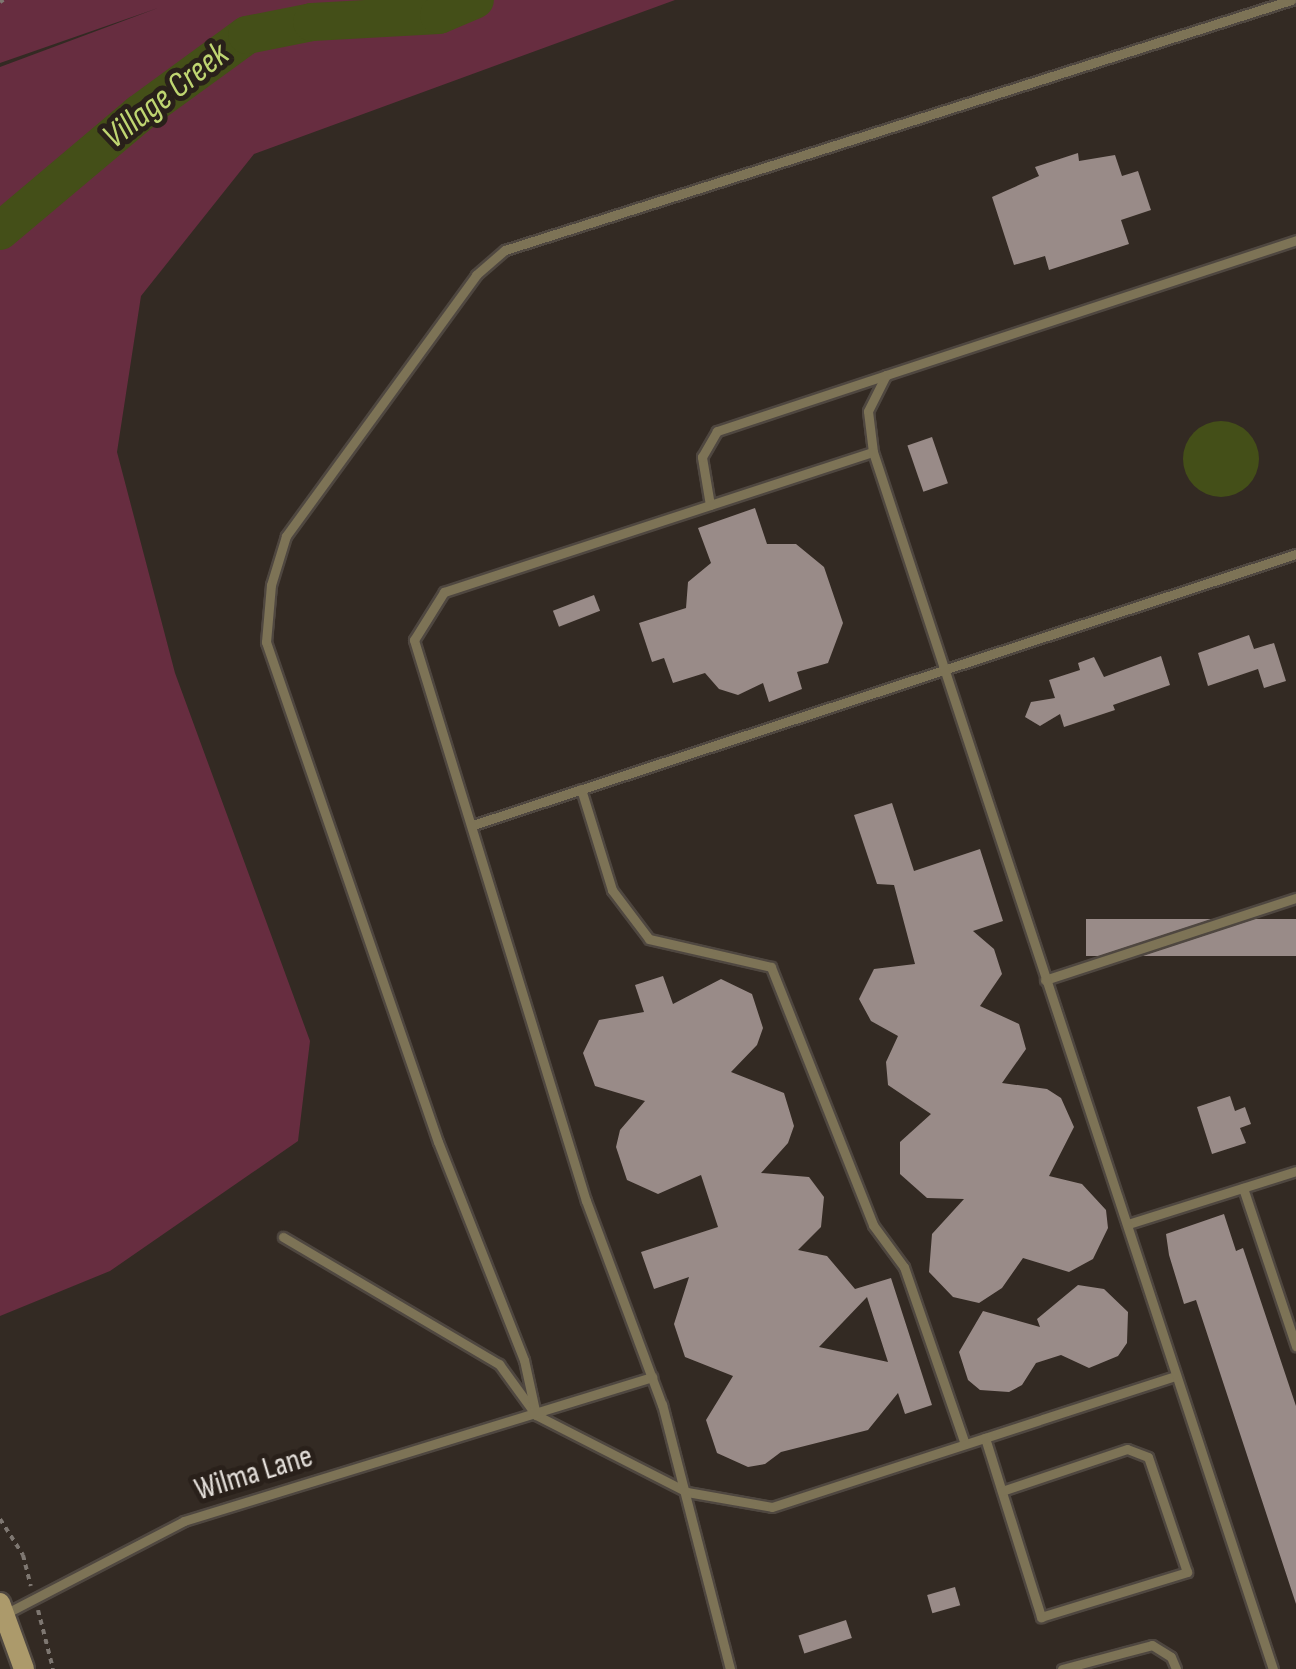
<!DOCTYPE html>
<style>
body{margin:0}
#map{position:relative;width:1296px;height:1669px;overflow:hidden;background:#332a23;font-family:"Sofia Sans Condensed",sans-serif}
div>[style]{position:absolute}
.green>*{inset:0;background:#672d40}
.water>*{inset:0;background:#444f18}
.round{border-radius:50%}
.river>*{height:38px;margin:-19px;padding:0 19px;transform-origin:19px;border-radius:19px;background:#444f18}
.building>*{inset:0;background:#998b88;transform-origin:0 0}
.path>*{height:4px;margin-top:-2px;transform-origin:0;background:repeating-linear-gradient(90deg,#7e7771 0 5px,transparent 0 10px)}
.roads{filter:drop-shadow(2px 0 #4f4740) drop-shadow(-2px 0 #4f4740) drop-shadow(0 2px #4f4740) drop-shadow(0 -2px #4f4740)}
.service>*{height:9px;margin:-4.5px;padding:0 4.5px;transform-origin:4.5px;border-radius:4.5px;background:#7d7356}
.secondary>*{height:20px;margin:-10px;padding:0 10px;transform-origin:10px;border-radius:10px;background:#ac9a6b}
span{translate:-50% -50%;white-space:nowrap;text-align:center;line-height:1.15;-webkit-text-stroke:10px #29201a;paint-order:stroke}
.street-label{font-size:32px;color:#e3ded9}
.water-label{font-size:35px;color:#bfd571;font-style:italic}
</style>
<div id="map">
<div class="green">
<div style="clip-path:polygon(0 0,675px 0,254px 154px,141px 296px,117px 452px,175px 673px,310px 1041px,298px 1141px,110px 1271px,0 1316px,0 67px,158px 8px,0 63px)"></div>
</div>
<div class="water">
<div class="round" style="left:1183px;top:421px;width:76px;height:76px"></div>
</div>
<div class="river">
<div style="left:0;top:231px;width:183px;rotate:-40.1deg"></div>
<div style="left:140px;top:113px;width:132px;rotate:-36.1deg"></div>
<div style="left:247px;top:35px;width:66px;rotate:-11.3deg"></div>
<div style="left:312px;top:22px;width:127px;rotate:-3.2deg"></div>
<div style="left:439px;top:15px;width:39px;rotate:-23deg"></div>
</div>
<div class="building">
<div style="clip-path:polygon(1078px 153px,1079px 161px,1115px 155px,1122px 176px,1138px 171px,1151px 210px,1121px 220px,1129px 244px,1049px 270px,1045px 256px,1014px 265px,992px 197px,1039px 176px,1035px 167px)"></div>
<div style="left:932px;top:437px;width:49px;height:26px;rotate:71deg"></div>
<div style="clip-path:polygon(755px 508px,767px 544px,796px 544px,824px 567px,843px 623px,828px 663px,797px 672px,802px 689px,769px 702px,763px 683px,738px 695px,719px 689px,705px 673px,673px 683px,664px 658px,652px 662px,639px 623px,686px 608px,688px 582px,711px 563px,698px 528px)"></div>
<div style="left:594px;top:595px;width:17px;height:44px;rotate:69deg"></div>
<div style="clip-path:polygon(1249px 635px,1254px 649px,1274px 643px,1286px 681px,1264px 688px,1258px 669px,1208px 686px,1198px 653px)"></div>
<div style="clip-path:polygon(1161px 656px,1170px 685px,1113px 705px,1115px 710px,1064px 727px,1060px 714px,1040px 726px,1025px 717px,1031px 702px,1055px 698px,1049px 680px,1080px 670px,1078px 663px,1094px 657px,1104px 677px)"></div>
<div style="clip-path:polygon(892px 803px,914px 871px,980px 849px,1003px 921px,973px 931px,994px 949px,1002px 974px,980px 1006px,1019px 1024px,1026px 1049px,1002px 1083px,1047px 1089px,1061px 1098px,1074px 1127px,1049px 1176px,1082px 1184px,1106px 1210px,1108px 1228px,1093px 1259px,1069px 1272px,1023px 1258px,1002px 1288px,979px 1303px,953px 1297px,929px 1272px,932px 1234px,964px 1199px,927px 1198px,900px 1174px,900px 1142px,931px 1114px,888px 1085px,886px 1062px,898px 1036px,871px 1021px,859px 999px,874px 969px,915px 964px,894px 885px,877px 884px,854px 815px)"></div>
<div style="left:1296px;top:919px;width:37px;height:210px;rotate:90deg"></div>
<div style="clip-path:polygon(evenodd,663px 976px,673px 1004px,721px 979px,752px 994px,763px 1028px,757px 1045px,731px 1072px,784px 1093px,794px 1126px,788px 1143px,761px 1173px,809px 1177px,824px 1197px,821px 1227px,798px 1250px,827px 1256px,855px 1289px,891px 1278px,932px 1405px,905px 1414px,898px 1393px,868px 1430px,781px 1452px,765px 1464px,748px 1467px,717px 1453px,706px 1420px,733px 1376px,685px 1357px,674px 1324px,689px 1277px,654px 1289px,641px 1252px,718px 1227px,701px 1175px,658px 1194px,627px 1180px,616px 1147px,620px 1130px,645px 1101px,595px 1086px,583px 1053px,599px 1020px,644px 1012px,635px 985px,663px 976px,867px 1297px,888px 1362px,819px 1347px,867px 1297px)"></div>
<div style="clip-path:polygon(1230px 1096px,1235px 1111px,1245px 1107px,1251px 1124px,1240px 1128px,1246px 1143px,1212px 1154px,1197px 1107px)"></div>
<div style="clip-path:polygon(1224px 1214px,1236px 1251px,1243px 1248px,1296px 1406px,1296px 1604px,1196px 1300px,1184px 1304px,1169px 1255px,1166px 1234px)"></div>
<div style="clip-path:polygon(1078px 1285px,1104px 1289px,1128px 1312px,1127px 1343px,1118px 1356px,1089px 1368px,1061px 1355px,1036px 1363px,1022px 1385px,1009px 1392px,980px 1390px,968px 1380px,959px 1352px,983px 1311px,1040px 1327px,1037px 1319px)"></div>
<div style="left:955px;top:1587px;width:19px;height:29px;rotate:74deg"></div>
<div style="left:846px;top:1620px;width:19px;height:50px;rotate:72deg"></div>
</div>
<div class="path">
<div style="left:0;top:2px;width:4px;rotate:-34deg"></div>
<div style="left:0;top:1519px;width:43px;rotate:57.4deg"></div>
<div style="left:23px;top:1555px;width:32px;rotate:76deg"></div>
<div style="left:38px;top:1610px;width:61px;rotate:75.7deg"></div>
</div>
<div class="roads">
<div class="service">
<div style="left:873px;top:452px;width:41px;rotate:-97deg"></div>
<div style="left:868px;top:411px;width:40px;rotate:-63.4deg"></div>
<div style="left:886px;top:375px;width:432px;rotate:-18.2deg"></div>
<div style="left:710px;top:505px;width:49px;rotate:-99.5deg"></div>
<div style="left:702px;top:457px;width:30px;rotate:-60deg"></div>
<div style="left:717px;top:431px;width:178px;rotate:-18.3deg"></div>
<div style="left:581px;top:789px;width:106px;rotate:72.9deg"></div>
<div style="left:612px;top:890px;width:61px;rotate:52.9deg"></div>
<div style="left:649px;top:939px;width:125px;rotate:12.9deg"></div>
<div style="left:771px;top:967px;width:277px;rotate:68.4deg"></div>
<div style="left:873px;top:1225px;width:52px;rotate:53.6deg"></div>
<div style="left:904px;top:1267px;width:187px;rotate:71deg"></div>
<div style="left:473px;top:825px;width:866px;rotate:-18.23deg"></div>
<div style="left:1045px;top:980px;width:264px;rotate:-18.1deg"></div>
<div style="left:1243px;top:1188px;width:167px;rotate:71.5deg"></div>
<div style="left:1128px;top:1224px;width:176px;rotate:-17.5deg"></div>
<div style="left:283px;top:1237px;width:251px;rotate:30.5deg"></div>
<div style="left:499px;top:1364px;width:63px;rotate:54deg"></div>
<div style="left:536px;top:1415px;width:169px;rotate:27deg"></div>
<div style="left:687px;top:1492px;width:86px;rotate:10deg"></div>
<div style="left:772px;top:1507px;width:424px;rotate:-18deg"></div>
<div style="left:536px;top:1415px;width:56px;rotate:-102.3deg"></div>
<div style="left:524px;top:1360px;width:234px;rotate:-111.5deg"></div>
<div style="left:438px;top:1142px;width:529px;rotate:-108.98deg"></div>
<div style="left:266px;top:642px;width:57px;rotate:-85deg"></div>
<div style="left:271px;top:585px;width:51px;rotate:-73deg"></div>
<div style="left:286px;top:536px;width:323px;rotate:-53.9deg"></div>
<div style="left:476px;top:275px;width:38px;rotate:-41deg"></div>
<div style="left:505px;top:250px;width:825px;rotate:-17.64deg"></div>
<div style="left:985px;top:1438px;width:188px;rotate:72.6deg"></div>
<div style="left:1041px;top:1617px;width:153px;rotate:-17.1deg"></div>
<div style="left:1187px;top:1572px;width:121px;rotate:-108.7deg"></div>
<div style="left:1148px;top:1457px;width:22px;rotate:-159deg"></div>
<div style="left:1127px;top:1449px;width:132px;rotate:161.4deg"></div>
<div style="left:3px;top:1615px;width:204px;rotate:-27.4deg"></div>
<div style="left:184px;top:1521px;width:490px;rotate:-17.1deg"></div>
<div style="left:730px;top:1669px;width:273px;rotate:-104.4deg"></div>
<div style="left:662px;top:1405px;width:218px;rotate:-110.4deg"></div>
<div style="left:586px;top:1201px;width:587px;rotate:-107.05deg"></div>
<div style="left:414px;top:640px;width:57px;rotate:-58deg"></div>
<div style="left:444px;top:592px;width:451px;rotate:-18.1deg"></div>
<div style="left:873px;top:452px;width:1281px;rotate:71.81deg"></div>
<div style="left:1062px;top:1669px;width:93px;rotate:-14.9deg"></div>
<div style="left:1152px;top:1645px;width:22px;rotate:32deg"></div>
<div style="left:1171px;top:1657px;width:13px;rotate:67deg"></div>
</div>
<div class="secondary">
<div style="left:0;top:1603px;width:70px;rotate:70deg"></div>
</div>
</div>
<div class="street-label">
<span style="left:254px;top:1474px;rotate:-17deg">Wilma Lane</span>
</div>
<div class="water-label">
<span style="left:166px;top:96px;rotate:-38deg">Village Creek</span>
</div>
</div>
